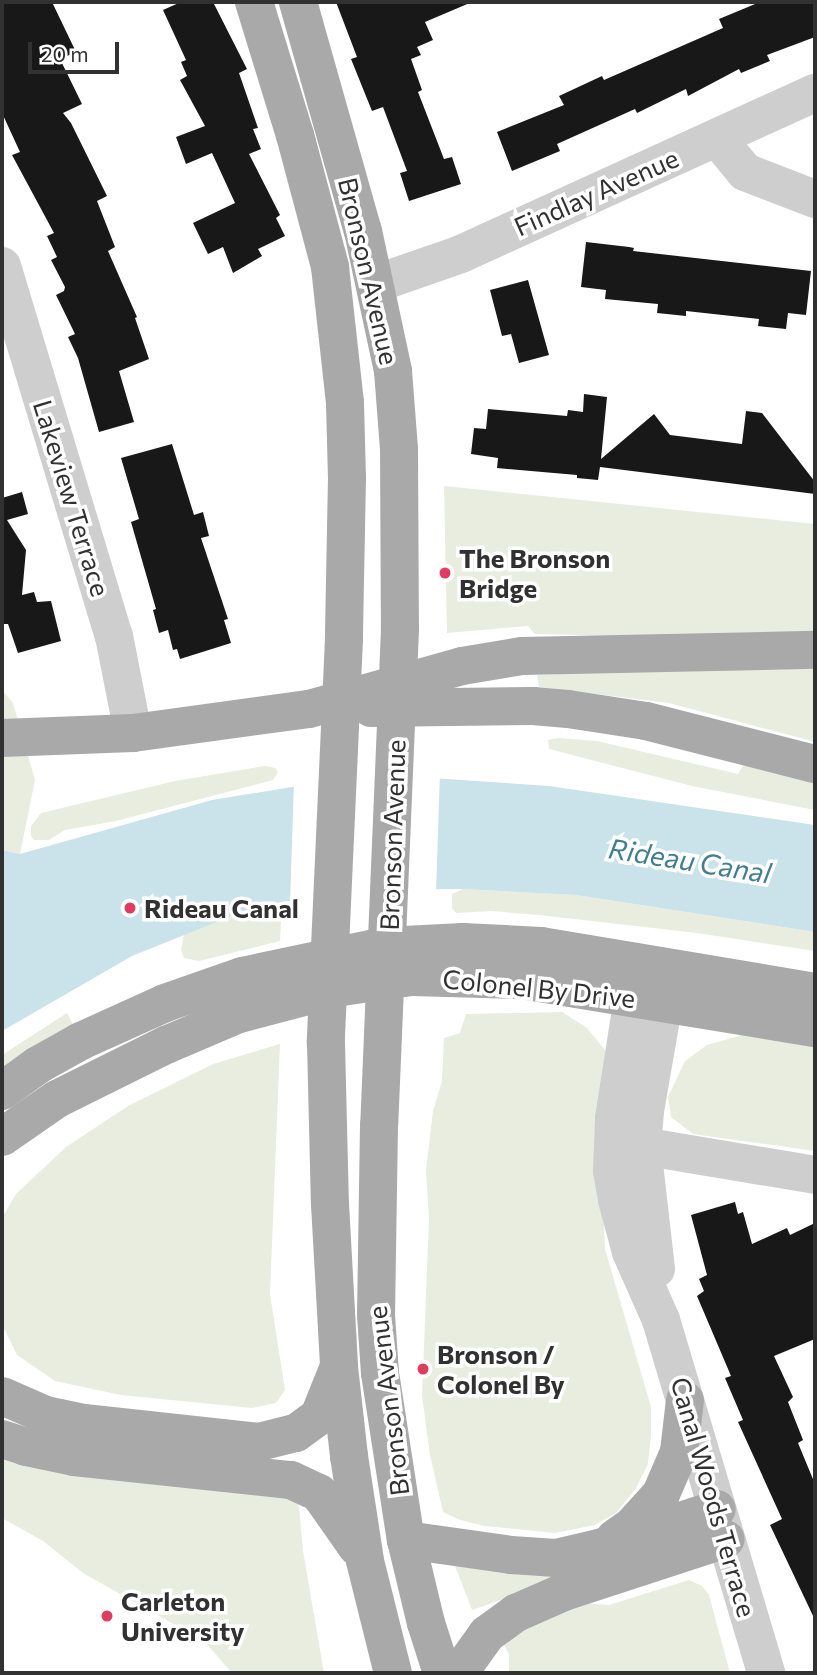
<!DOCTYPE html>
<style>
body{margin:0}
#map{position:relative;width:817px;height:1675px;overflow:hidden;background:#fff;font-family:Commissioner,sans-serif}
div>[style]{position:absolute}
.green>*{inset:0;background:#e9eddf}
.water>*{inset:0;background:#cae2e9}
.pier>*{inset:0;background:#fff}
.building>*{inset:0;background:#181818}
.minor>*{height:38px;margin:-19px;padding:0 19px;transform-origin:19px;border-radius:19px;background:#cecece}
.major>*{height:38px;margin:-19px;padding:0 19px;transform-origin:19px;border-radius:19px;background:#a9a9a9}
.dots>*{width:19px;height:19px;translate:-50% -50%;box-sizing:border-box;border:4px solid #fff;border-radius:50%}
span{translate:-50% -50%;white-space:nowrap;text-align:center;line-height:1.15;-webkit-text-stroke:7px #fff;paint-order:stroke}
.street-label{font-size:26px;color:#313131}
.poi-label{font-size:26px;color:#313131;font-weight:700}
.left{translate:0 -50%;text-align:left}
.water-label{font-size:28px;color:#417e90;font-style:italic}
.frame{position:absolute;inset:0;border:4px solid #313131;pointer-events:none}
.scale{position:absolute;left:28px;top:42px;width:91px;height:32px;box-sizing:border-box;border:4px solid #313131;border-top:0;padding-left:9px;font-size:21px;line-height:24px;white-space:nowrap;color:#313131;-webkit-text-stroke:5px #fff;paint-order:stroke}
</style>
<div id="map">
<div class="green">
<div style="clip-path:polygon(444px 486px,815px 524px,815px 634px,705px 638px,535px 634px,528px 626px,447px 633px)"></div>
<div style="clip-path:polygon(815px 664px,815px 742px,669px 703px,539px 687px,537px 675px)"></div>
<div style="clip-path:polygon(2px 690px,13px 703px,35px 780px,20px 854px,2px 850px)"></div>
<div style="clip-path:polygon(558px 738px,597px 741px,738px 774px,747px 759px,815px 776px,815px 810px,692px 786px,549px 749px,548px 740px)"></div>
<div style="clip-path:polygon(265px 766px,275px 768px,278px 772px,273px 780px,116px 821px,65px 830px,49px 840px,34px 840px,31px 836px,31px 826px,41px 813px,175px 781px)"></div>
<div style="clip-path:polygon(463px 889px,576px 895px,815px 932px,815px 951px,697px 933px,539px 915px,491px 911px,456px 913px,452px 908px,452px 894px)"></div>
<div style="clip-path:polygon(282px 902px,280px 941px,199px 961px,184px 958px,181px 950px,184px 934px,234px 915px)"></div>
<div style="clip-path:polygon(562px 1012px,587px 1028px,605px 1050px,609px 1091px,601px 1153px,605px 1249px,651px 1407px,651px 1436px,648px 1464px,636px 1488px,616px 1513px,595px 1525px,555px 1533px,485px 1526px,460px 1520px,443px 1512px,430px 1455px,422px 1396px,429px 1218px,426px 1170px,433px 1111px,442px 1081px,444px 1038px,460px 1033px,466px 1014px)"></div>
<div style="clip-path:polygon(67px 1013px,77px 1032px,2px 1073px,2px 1055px)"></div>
<div style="clip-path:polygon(742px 1035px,815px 1047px,815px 1151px,693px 1134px,671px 1117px,668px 1097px,685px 1061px,707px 1045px)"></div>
<div style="clip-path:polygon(280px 1044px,270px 1294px,285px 1390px,276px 1403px,252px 1408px,121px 1395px,55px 1381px,17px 1355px,2px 1324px,2px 1218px,16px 1194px,66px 1147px,128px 1106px,213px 1064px)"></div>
<div style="clip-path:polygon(2px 1450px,295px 1495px,299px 1507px,303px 1551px,324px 1673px,232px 1673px,205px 1642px,83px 1573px,43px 1541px,2px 1518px)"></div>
<div style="clip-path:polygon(452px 1558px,572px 1575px,472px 1610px)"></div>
<div style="clip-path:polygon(689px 1580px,702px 1586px,709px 1595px,730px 1673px,509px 1673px,509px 1654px,503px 1643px,573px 1602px,609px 1605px)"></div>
</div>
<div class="water">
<div style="clip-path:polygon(371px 774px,549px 786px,815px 825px,815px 932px,576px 895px,463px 889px,364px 890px,282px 902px,234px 915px,132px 956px,2px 1031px,2px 850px,20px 854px,212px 800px)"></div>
</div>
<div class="pier">
<div style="clip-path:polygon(371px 770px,440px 773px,436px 893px,364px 893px,290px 904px,294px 781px)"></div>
</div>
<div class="building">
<div style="clip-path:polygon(2px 2px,52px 2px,76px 52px,60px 59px,82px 104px,63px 113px,71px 123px,107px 196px,97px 201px,115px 247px,108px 251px,137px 317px,135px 318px,149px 359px,119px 371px,134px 422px,99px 432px,78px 358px,68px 337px,75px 334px,56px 295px,64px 291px,65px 287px,51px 260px,57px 257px,47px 236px,54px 233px,12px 155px,20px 152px,2px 113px)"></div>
<div style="clip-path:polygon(181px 2px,213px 2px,247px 69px,239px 73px,258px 128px,253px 129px,261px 149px,249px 154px,280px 215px,276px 218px,285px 236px,258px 249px,262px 256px,233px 273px,223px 247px,208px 254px,193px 223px,235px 203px,212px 153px,186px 164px,176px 137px,205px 126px,180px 80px,187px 76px,181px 62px,186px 60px,163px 10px)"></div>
<div style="clip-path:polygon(336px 2px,472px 2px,425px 22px,433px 40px,417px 47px,421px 55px,411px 59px,422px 90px,418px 92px,444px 159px,452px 157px,461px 184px,409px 201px,400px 173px,407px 171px,383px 107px,372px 111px,351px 59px,357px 57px)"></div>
<div style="clip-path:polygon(760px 2px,815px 2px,815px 37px,767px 55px,770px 61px,741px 73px,739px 69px,688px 96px,686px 89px,637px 113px,635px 109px,557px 144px,560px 151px,512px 171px,497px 132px,564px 105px,559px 96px,602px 76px,604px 80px,723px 28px,719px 19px)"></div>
<div style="clip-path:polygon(586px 242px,629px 247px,634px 248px,633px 251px,811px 271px,806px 315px,788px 313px,786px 329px,758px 326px,759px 319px,686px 311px,686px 316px,657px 313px,658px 304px,605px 299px,606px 290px,581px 287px)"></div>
<div style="clip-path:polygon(528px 280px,549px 355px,519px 363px,511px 334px,502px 336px,490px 290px)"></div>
<div style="clip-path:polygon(584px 394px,607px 397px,601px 459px,654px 414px,670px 435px,742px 444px,746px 411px,762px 413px,815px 482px,815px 494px,600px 467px,598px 480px,577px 478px,577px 475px,497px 468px,498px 458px,471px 454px,474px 428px,486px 429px,488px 409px,567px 416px,568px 410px,583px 412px)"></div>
<div style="clip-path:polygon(172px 444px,194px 515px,203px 512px,209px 536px,201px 538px,228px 619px,224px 620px,231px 643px,180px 659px,177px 649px,173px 650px,168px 630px,159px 633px,153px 610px,156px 609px,131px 522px,139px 519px,121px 458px)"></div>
<div style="clip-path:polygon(22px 492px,28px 514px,7px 520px,26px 550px,22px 595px,34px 592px,37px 602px,51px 601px,61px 641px,18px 653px,8px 624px,2px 624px,2px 498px)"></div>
<div style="clip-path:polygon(735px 1202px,738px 1214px,743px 1212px,752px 1244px,787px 1228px,790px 1235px,815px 1223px,815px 1339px,774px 1356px,793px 1397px,788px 1402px,803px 1440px,798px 1443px,815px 1484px,815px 1620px,770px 1525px,782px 1519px,738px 1422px,743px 1420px,725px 1378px,731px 1376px,697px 1296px,704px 1291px,699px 1279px,707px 1275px,691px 1215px)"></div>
</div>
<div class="minor">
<div style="left:717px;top:138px;width:44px;rotate:50.5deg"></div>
<div style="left:745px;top:172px;width:75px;rotate:21.1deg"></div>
<div style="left:2px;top:266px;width:387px;rotate:73.2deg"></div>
<div style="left:114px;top:636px;width:99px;rotate:78.9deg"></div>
<div style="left:375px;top:284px;width:91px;rotate:-19.2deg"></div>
<div style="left:461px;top:254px;width:389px;rotate:-24.5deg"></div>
<div style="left:649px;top:971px;width:31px;rotate:122deg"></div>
<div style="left:633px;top:997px;width:123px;rotate:98.9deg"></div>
<div style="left:614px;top:1119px;width:52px;rotate:92.2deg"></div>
<div style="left:612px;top:1171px;width:29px;rotate:80deg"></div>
<div style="left:617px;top:1200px;width:54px;rotate:74.9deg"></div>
<div style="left:631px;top:1252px;width:74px;rotate:66.2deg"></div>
<div style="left:661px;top:1320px;width:368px;rotate:73.4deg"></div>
<div style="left:642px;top:1146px;width:175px;rotate:9.5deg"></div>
<div style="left:656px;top:1269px;width:124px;rotate:-96.5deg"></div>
<div style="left:642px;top:1146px;width:35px;rotate:-85deg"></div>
<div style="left:645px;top:1111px;width:112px;rotate:-80.2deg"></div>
<div style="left:664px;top:1001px;width:29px;rotate:-104deg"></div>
</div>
<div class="major">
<div style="left:254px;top:2px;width:139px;rotate:72.9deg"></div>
<div style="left:295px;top:135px;width:137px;rotate:75.1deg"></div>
<div style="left:330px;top:267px;width:137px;rotate:83.7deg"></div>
<div style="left:345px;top:403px;width:74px;rotate:88.5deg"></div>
<div style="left:347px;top:477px;width:162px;rotate:91.1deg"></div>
<div style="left:344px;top:639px;width:404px;rotate:92.6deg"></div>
<div style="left:326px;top:1043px;width:161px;rotate:88.6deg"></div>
<div style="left:330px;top:1204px;width:163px;rotate:86.8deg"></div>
<div style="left:339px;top:1367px;width:90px;rotate:83.6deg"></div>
<div style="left:349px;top:1456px;width:106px;rotate:81.3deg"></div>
<div style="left:365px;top:1561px;width:115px;rotate:76deg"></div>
<div style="left:298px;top:2px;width:238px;rotate:74.2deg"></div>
<div style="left:363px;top:231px;width:143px;rotate:77.9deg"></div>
<div style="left:393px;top:371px;width:78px;rotate:85.6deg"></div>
<div style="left:399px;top:449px;width:180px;rotate:89.7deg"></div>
<div style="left:400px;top:629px;width:496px;rotate:92.4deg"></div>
<div style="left:379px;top:1125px;width:190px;rotate:90.9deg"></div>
<div style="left:376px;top:1315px;width:58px;rotate:86.1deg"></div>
<div style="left:380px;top:1373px;width:169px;rotate:81.2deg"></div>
<div style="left:406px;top:1540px;width:85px;rotate:76.5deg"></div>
<div style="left:426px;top:1623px;width:52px;rotate:72.3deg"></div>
<div style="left:371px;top:708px;width:162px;rotate:-0.7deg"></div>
<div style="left:533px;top:706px;width:35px;rotate:5deg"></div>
<div style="left:568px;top:709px;width:79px;rotate:8.7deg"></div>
<div style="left:646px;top:721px;width:174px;rotate:14.3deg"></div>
<div style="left:2px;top:738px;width:131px;rotate:-2.2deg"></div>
<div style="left:133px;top:733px;width:178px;rotate:-7.8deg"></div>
<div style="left:309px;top:709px;width:159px;rotate:-15.7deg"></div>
<div style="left:462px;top:666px;width:61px;rotate:-9.5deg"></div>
<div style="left:522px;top:656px;width:293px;rotate:-1.2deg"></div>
<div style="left:2px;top:1091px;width:44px;rotate:-35.8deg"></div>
<div style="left:38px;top:1065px;width:49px;rotate:-29.2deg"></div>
<div style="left:81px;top:1041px;width:92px;rotate:-24.3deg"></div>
<div style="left:165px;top:1003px;width:82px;rotate:-19.3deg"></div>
<div style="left:242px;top:976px;width:145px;rotate:-11.9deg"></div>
<div style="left:384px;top:946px;width:79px;rotate:-2.9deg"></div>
<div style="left:463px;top:942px;width:78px;rotate:2.9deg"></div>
<div style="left:541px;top:946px;width:278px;rotate:9.5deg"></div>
<div style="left:2px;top:1137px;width:67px;rotate:-34.6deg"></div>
<div style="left:57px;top:1099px;width:122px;rotate:-26.4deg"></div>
<div style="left:166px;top:1045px;width:79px;rotate:-23deg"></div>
<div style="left:239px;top:1014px;width:106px;rotate:-14.7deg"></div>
<div style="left:342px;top:987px;width:70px;rotate:-8.2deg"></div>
<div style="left:411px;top:977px;width:110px;rotate:1.6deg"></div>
<div style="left:521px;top:980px;width:298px;rotate:9.3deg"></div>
<div style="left:2px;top:1396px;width:48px;rotate:23.4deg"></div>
<div style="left:46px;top:1415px;width:39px;rotate:12deg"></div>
<div style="left:84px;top:1423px;width:176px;rotate:6.2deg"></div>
<div style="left:259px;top:1442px;width:38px;rotate:-14deg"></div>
<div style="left:296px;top:1433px;width:29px;rotate:-36deg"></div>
<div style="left:319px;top:1416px;width:51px;rotate:-68deg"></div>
<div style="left:2px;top:1439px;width:25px;rotate:18deg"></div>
<div style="left:26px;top:1447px;width:49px;rotate:11.8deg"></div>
<div style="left:74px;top:1457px;width:218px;rotate:6.1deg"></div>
<div style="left:291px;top:1480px;width:31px;rotate:25deg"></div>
<div style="left:319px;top:1493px;width:66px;rotate:54.9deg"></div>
<div style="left:615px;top:1538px;width:21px;rotate:-35deg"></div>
<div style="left:632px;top:1526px;width:43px;rotate:-47.8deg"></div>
<div style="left:661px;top:1494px;width:46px;rotate:-66.8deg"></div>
<div style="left:679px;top:1452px;width:52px;rotate:-83.4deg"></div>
<div style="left:406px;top:1540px;width:106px;rotate:8.1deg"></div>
<div style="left:511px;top:1555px;width:45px;rotate:3.8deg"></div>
<div style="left:556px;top:1558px;width:44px;rotate:-13.1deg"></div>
<div style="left:599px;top:1548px;width:124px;rotate:-18.3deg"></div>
<div style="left:459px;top:1673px;width:48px;rotate:-54.3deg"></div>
<div style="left:487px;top:1634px;width:36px;rotate:-36deg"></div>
<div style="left:516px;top:1613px;width:52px;rotate:-23.6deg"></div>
<div style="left:564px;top:1592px;width:170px;rotate:-18.1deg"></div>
</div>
<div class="dots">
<div style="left:445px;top:573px;background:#de3c61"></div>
<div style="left:130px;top:908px;background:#de3c61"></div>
<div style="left:423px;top:1369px;background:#de3c61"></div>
<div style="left:107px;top:1616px;background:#de3c61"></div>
</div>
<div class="street-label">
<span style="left:596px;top:192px;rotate:-24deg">Findlay Avenue</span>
<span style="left:369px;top:271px;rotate:77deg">Bronson Avenue</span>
<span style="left:72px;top:498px;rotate:73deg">Lakeview Terrace</span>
<span style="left:392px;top:835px;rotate:-88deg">Bronson Avenue</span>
<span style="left:539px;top:988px;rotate:6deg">Colonel By Drive</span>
<span style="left:388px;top:1401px;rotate:-97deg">Bronson Avenue</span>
<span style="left:714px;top:1497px;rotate:74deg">Canal Woods Terrace</span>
</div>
<div class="poi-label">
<span class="left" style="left:459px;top:573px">The Bronson<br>Bridge</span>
<span class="left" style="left:144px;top:908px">Rideau Canal</span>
<span class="left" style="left:437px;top:1369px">Bronson /<br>Colonel By</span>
<span class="left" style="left:121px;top:1616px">Carleton<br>University</span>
</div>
<div class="water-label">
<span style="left:690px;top:860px;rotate:9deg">Rideau Canal</span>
</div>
<div class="frame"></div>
<div class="scale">20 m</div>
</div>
